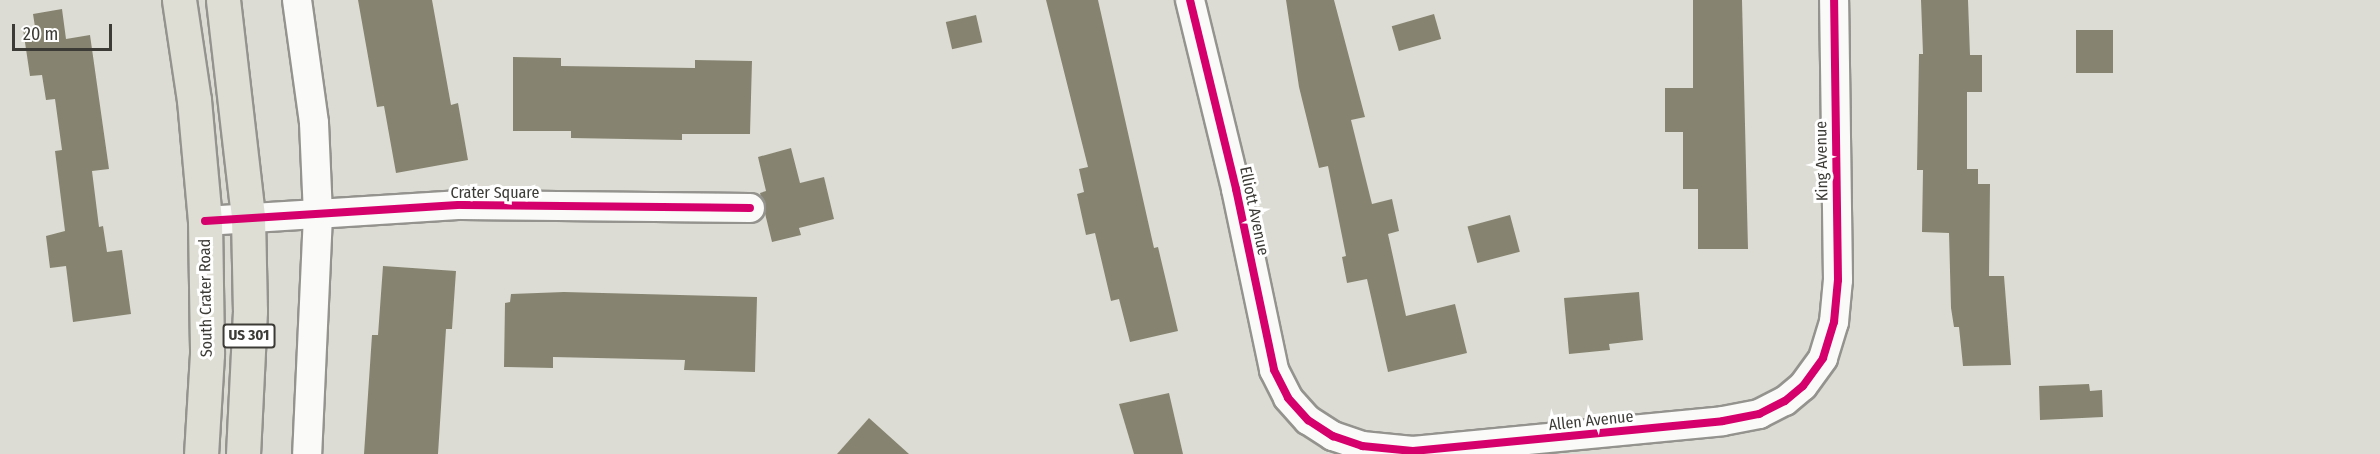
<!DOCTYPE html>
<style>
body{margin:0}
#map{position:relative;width:2380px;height:454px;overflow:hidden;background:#dcdcd4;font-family:"Fira Sans Condensed",sans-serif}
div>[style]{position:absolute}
.building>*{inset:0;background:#868470;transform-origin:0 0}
.roads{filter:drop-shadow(2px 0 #94938e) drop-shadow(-2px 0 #94938e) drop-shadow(0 2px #94938e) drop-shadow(0 -2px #94938e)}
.street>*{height:28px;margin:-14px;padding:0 14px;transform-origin:14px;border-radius:14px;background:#fafaf9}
.primary>*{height:33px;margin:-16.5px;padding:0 16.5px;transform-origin:16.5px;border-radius:16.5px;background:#dfded5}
.cycleway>*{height:8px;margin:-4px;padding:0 4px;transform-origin:4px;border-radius:4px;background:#d6006c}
span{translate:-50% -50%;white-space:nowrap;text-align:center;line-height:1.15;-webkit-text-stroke:6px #fff;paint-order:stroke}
.shield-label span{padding:2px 4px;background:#fff;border:2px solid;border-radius:4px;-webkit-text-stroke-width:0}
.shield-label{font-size:15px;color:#3c3b36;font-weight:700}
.street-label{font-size:16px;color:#3c3b36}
.scale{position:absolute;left:12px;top:24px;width:100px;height:27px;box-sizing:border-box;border:3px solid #3c3b36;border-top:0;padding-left:8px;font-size:18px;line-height:21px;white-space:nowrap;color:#3c3b36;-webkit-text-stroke:4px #fff;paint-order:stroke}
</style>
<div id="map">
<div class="building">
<div style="clip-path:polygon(358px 0,432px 0,451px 105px,458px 103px,468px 160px,396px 173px,384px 106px,377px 107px)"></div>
<div style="clip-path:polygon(1046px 0,1098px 0,1154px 248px,1158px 247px,1178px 331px,1130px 342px,1119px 299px,1111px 301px,1095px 233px,1086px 235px,1077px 194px,1084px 192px,1079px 169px,1088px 167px)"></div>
<div style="clip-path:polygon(1286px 0,1334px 0,1365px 117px,1351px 120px,1372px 204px,1392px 199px,1399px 231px,1388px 234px,1406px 316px,1455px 304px,1467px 353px,1388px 372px,1367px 279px,1347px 283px,1342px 257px,1346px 256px,1328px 166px,1319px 168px,1299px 87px)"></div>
<div style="clip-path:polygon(1693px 0,1742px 0,1748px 249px,1698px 249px,1698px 189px,1683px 189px,1683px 132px,1665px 132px,1665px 88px,1693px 88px)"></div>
<div style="clip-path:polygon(1921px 0,1968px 0,1970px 55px,1982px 55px,1982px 92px,1967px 92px,1967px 169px,1978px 169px,1978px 184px,1990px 184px,1989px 276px,2004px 276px,2011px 365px,1963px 366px,1959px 327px,1954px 327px,1951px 308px,1949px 233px,1922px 232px,1923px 170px,1917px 170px,1919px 54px,1923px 54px)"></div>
<div style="clip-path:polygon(62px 9px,66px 39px,90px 35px,109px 169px,92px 171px,99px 227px,103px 226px,107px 252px,122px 250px,131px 314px,73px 322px,66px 266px,50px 268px,46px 236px,65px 231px,55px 151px,62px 150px,55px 99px,46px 100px,42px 75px,30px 76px,23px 29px,35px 27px,33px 14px)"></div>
<div style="left:1434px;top:14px;width:26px;height:44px;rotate:74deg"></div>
<div style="left:976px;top:15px;width:28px;height:31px;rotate:77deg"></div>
<div style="left:2076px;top:30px;width:37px;height:43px"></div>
<div style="clip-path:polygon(513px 57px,561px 58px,561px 66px,695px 68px,695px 60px,752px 61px,750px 134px,682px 134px,682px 140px,571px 138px,571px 131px,513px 131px)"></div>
<div style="clip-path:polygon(791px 148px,800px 183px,824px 177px,834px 219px,799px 228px,801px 235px,772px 242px,760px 193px,766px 191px,758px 157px)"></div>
<div style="left:1510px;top:215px;width:38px;height:44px;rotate:75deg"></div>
<div style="clip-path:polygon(383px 266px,456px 271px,452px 329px,446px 329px,438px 454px,364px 454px,372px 335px,378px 335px)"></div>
<div style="clip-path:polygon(564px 292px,757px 297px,755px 372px,684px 370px,685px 360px,553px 357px,553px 368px,504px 367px,505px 303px,510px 302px,511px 294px)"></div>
<div style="clip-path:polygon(1639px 292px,1643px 340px,1609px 344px,1610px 350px,1569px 354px,1564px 298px)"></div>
<div style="clip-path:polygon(2089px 384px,2090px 391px,2102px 390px,2103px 417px,2040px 420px,2039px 386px)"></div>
<div style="clip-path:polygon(1169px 393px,1183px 454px,1134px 454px,1119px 404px)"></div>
<div style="clip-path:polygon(869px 418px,909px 454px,837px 454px)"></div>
</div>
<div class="roads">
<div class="street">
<div style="left:297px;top:0;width:124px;rotate:82.1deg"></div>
<div style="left:314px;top:123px;width:92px;rotate:87.5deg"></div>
<div style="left:318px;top:215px;width:239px;rotate:92.6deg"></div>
<div style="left:1190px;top:0;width:195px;rotate:76.3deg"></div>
<div style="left:1236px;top:189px;width:185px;rotate:78.1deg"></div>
<div style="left:1274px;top:370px;width:31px;rotate:63deg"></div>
<div style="left:1288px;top:398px;width:30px;rotate:48deg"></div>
<div style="left:1308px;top:420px;width:30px;rotate:33deg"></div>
<div style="left:1333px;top:436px;width:31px;rotate:19deg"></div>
<div style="left:1362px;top:446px;width:51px;rotate:5.6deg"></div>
<div style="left:1413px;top:451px;width:311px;rotate:-5.5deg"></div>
<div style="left:1723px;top:421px;width:37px;rotate:-11deg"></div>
<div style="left:1759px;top:414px;width:29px;rotate:-27deg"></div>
<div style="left:1785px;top:401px;width:23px;rotate:-40deg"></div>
<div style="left:1803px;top:386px;width:34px;rotate:-54deg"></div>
<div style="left:1823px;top:358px;width:38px;rotate:-73deg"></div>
<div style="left:1834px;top:322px;width:42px;rotate:-84.6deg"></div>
<div style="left:1838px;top:280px;width:280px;rotate:-90.8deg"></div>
<div style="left:205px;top:221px;width:257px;rotate:-3.6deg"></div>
<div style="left:462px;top:205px;width:288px;rotate:0.6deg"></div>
</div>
<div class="primary">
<div style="left:179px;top:0;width:101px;rotate:81.5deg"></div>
<div style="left:194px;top:100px;width:121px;rotate:84.8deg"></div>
<div style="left:205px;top:221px;width:133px;rotate:89.1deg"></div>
<div style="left:207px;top:354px;width:100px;rotate:93.4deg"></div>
<div style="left:223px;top:0;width:218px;rotate:83.4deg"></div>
<div style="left:248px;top:217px;width:94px;rotate:88.8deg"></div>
<div style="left:250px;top:311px;width:143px;rotate:92.8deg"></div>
</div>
</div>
<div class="cycleway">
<div style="left:1190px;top:0;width:195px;rotate:76.3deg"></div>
<div style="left:1236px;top:189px;width:185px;rotate:78.1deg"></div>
<div style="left:1274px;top:370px;width:31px;rotate:63deg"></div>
<div style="left:1288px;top:398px;width:30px;rotate:48deg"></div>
<div style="left:1308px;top:420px;width:30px;rotate:33deg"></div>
<div style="left:1333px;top:436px;width:31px;rotate:19deg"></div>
<div style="left:1362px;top:446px;width:51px;rotate:5.6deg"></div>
<div style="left:1413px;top:451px;width:311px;rotate:-5.5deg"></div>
<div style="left:1723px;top:421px;width:37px;rotate:-11deg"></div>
<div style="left:1759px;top:414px;width:29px;rotate:-27deg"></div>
<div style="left:1785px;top:401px;width:23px;rotate:-40deg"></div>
<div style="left:1803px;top:386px;width:34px;rotate:-54deg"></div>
<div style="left:1823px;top:358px;width:38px;rotate:-73deg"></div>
<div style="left:1834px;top:322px;width:42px;rotate:-84.6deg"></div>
<div style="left:1838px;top:280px;width:280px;rotate:-90.8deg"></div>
<div style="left:205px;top:221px;width:257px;rotate:-3.6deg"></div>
<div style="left:462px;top:205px;width:288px;rotate:0.6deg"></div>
</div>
<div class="shield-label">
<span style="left:249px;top:336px">US 301</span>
</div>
<div class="street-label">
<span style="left:1822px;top:161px;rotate:-91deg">King Avenue</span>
<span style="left:495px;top:193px">Crater Square</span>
<span style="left:1254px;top:211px;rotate:78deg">Elliott Avenue</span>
<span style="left:206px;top:298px;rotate:-91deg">South Crater Road</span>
<span style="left:1591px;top:421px;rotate:-6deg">Allen Avenue</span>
</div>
<div class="scale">20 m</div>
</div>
